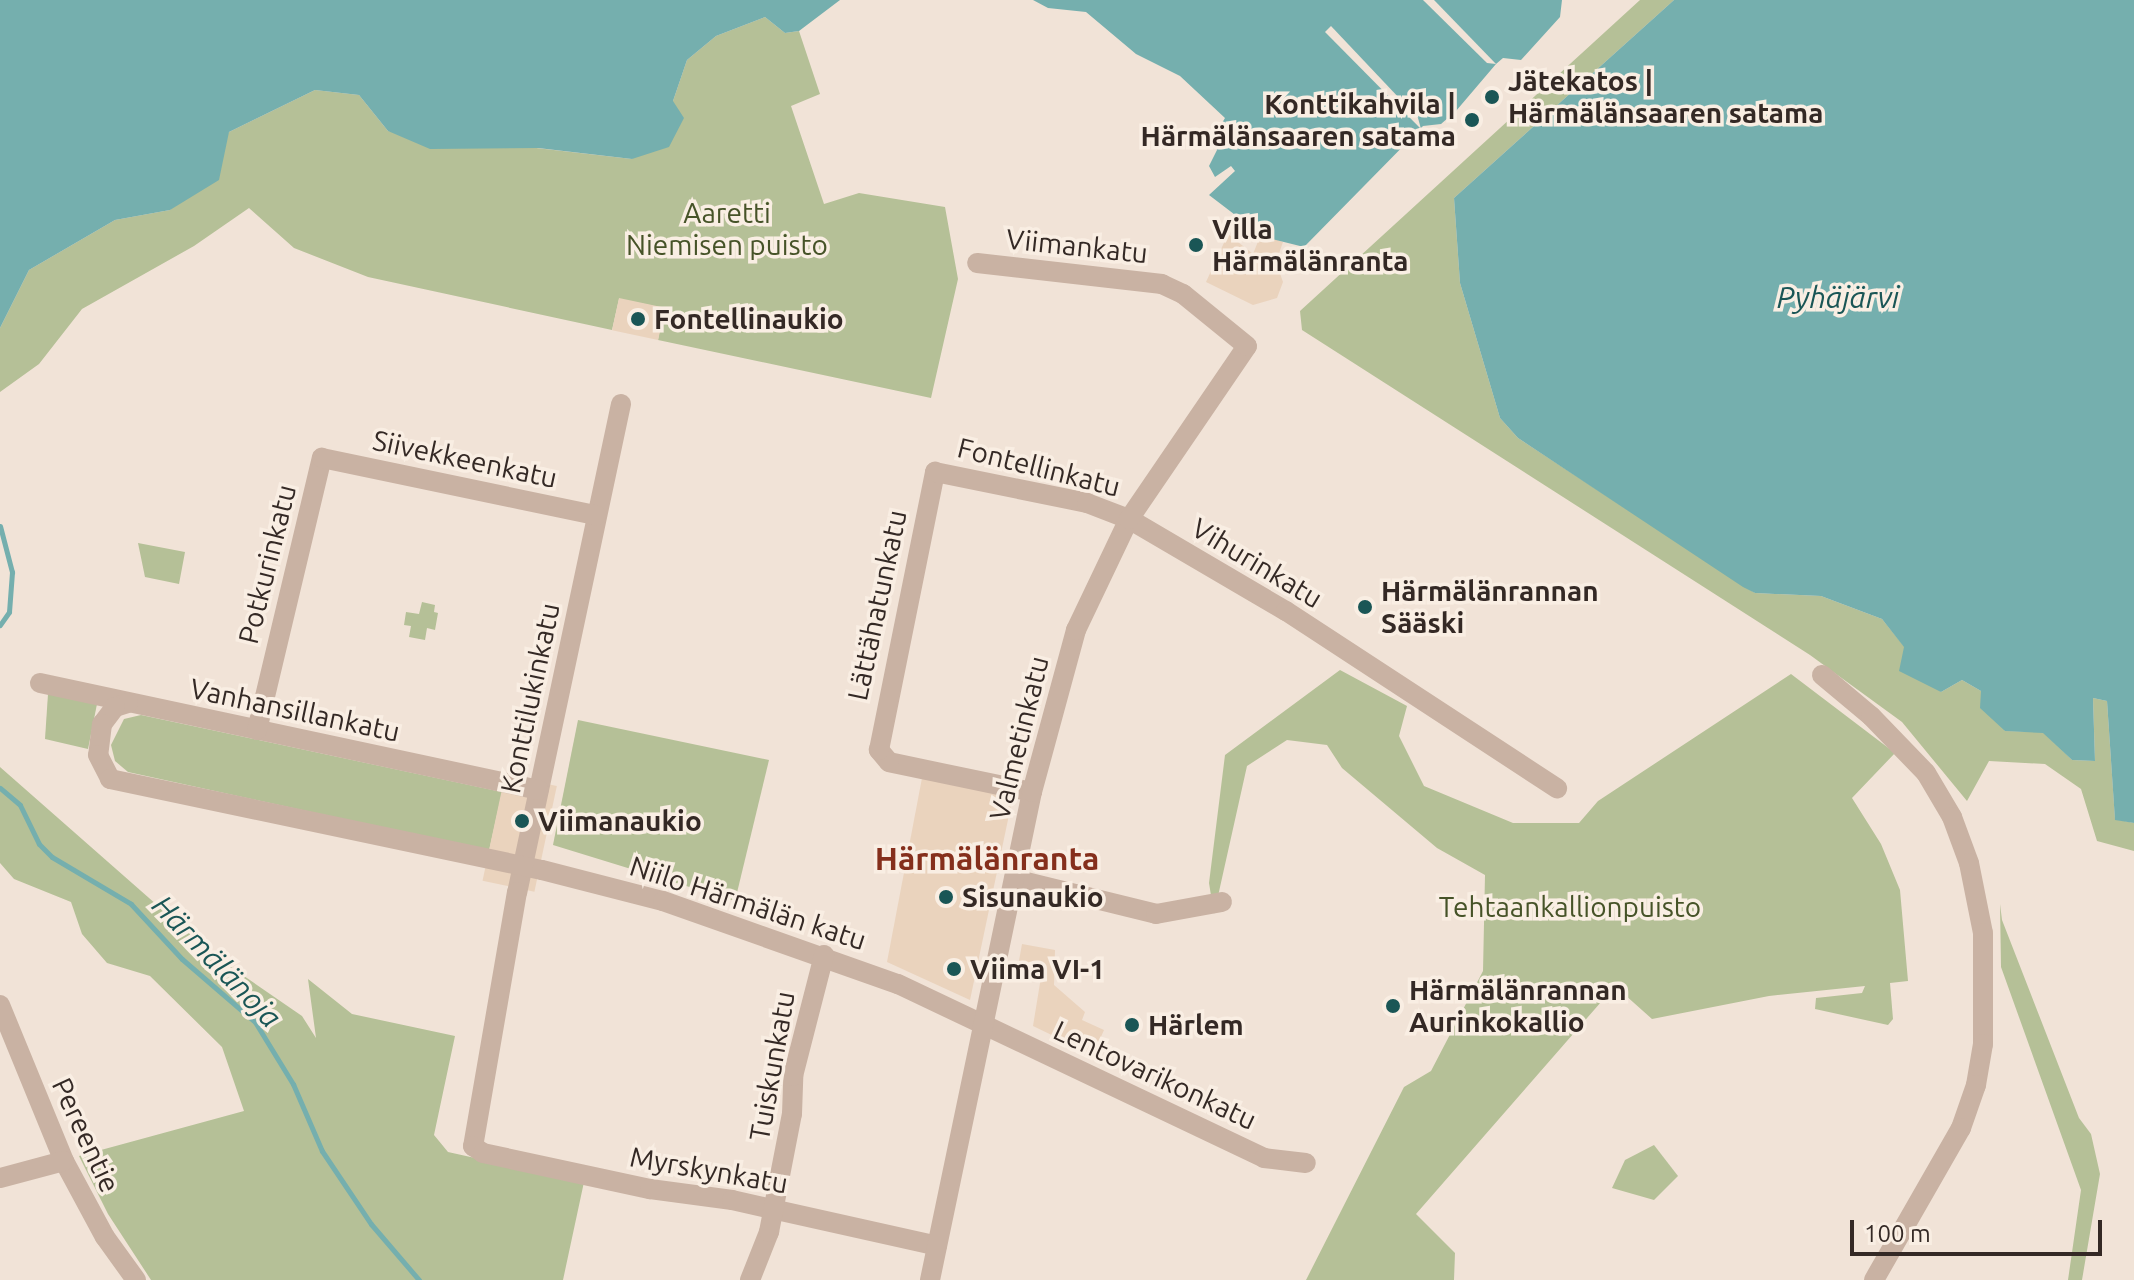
<!DOCTYPE html>
<meta charset="utf-8">
<style>
body{margin:0}
#map{position:relative;width:2134px;height:1280px;overflow:hidden;background:#f1e3d7;font-family:Ubuntu,sans-serif}
div>[style]{position:absolute}
.green>*{inset:0;background:#b5c097}
.plaza>*{inset:0;background:#ead3bd;transform-origin:0 0}
.water>*{inset:0;background:#75afae}
.pier>*{inset:0;background:#f1e3d7}
.stream>*{height:5px;margin:-2.5px;padding:0 2.5px;transform-origin:2.5px;border-radius:2.5px;background:#75afae}
.minor>*{height:20px;margin:-10px;padding:0 10px;transform-origin:10px;border-radius:10px;background:#c9b2a3}
.dots>*{width:22px;height:22px;translate:-50% -50%;box-sizing:border-box;border:4px solid #f9eee3;border-radius:50%}
span{translate:-50% -50%;white-space:nowrap;text-align:center;line-height:1.15;-webkit-text-stroke:7px #f9eee3;paint-order:stroke}
.poi-label{font-size:28px;color:#342925;font-weight:700}
.left{translate:0 -50%;text-align:left}
.right{translate:-100% -50%;text-align:right}
.park-label{font-size:28px;color:#465328}
.street-label{font-size:28px;color:#342925}
.water-label{font-size:30px;color:#1a5656;font-style:italic}
.quarter-label{font-size:32px;color:#852f1c;font-weight:700}
.scale{position:absolute;left:1850px;top:1220px;width:252px;height:36px;box-sizing:border-box;border:4px solid #342925;border-top:0;padding-left:10px;font-size:24px;line-height:28px;white-space:nowrap;color:#342925;-webkit-text-stroke:6px #f9eee3;paint-order:stroke}
</style>
<div id="map">
<div class="green">
<div style="clip-path:polygon(1640px 0,1674px 0,1454px 198px,1460px 283px,1500px 418px,1518px 438px,1755px 593px,1821px 596px,1882px 619px,1941px 692px,1962px 680px,1981px 691px,2005px 731px,2043px 732px,2072px 760px,2095px 761px,2093px 698px,2107px 701px,2115px 819px,2134px 823px,2134px 851px,2097px 841px,2081px 789px,2045px 764px,1989px 761px,1967px 801px,1902px 722px,1810px 655px,1302px 330px,1300px 311px)"></div>
<div style="clip-path:polygon(765px 17px,785px 33px,799px 31px,820px 94px,791px 106px,824px 204px,859px 193px,945px 207px,958px 279px,931px 398px,658px 340px,664px 308px,619px 299px,612px 330px,368px 277px,294px 248px,249px 208px,194px 246px,82px 309px,39px 364px,0 392px,0 328px,29px 270px,115px 220px,170px 210px,229px 132px,315px 90px,359px 95px,388px 131px,632px 159px,673px 101px,687px 60px,716px 36px)"></div>
<div style="clip-path:polygon(138px 543px,185px 552px,179px 584px,145px 577px)"></div>
<div style="clip-path:polygon(422px 602px,435px 605px,434px 612px,438px 613px,435px 630px,427px 628px,425px 640px,409px 637px,411px 626px,404px 625px,406px 612px,419px 614px)"></div>
<div style="clip-path:polygon(1340px 670px,1407px 706px,1399px 736px,1424px 786px,1513px 823px,1579px 823px,1598px 801px,1791px 674px,1895px 753px,1852px 798px,1881px 844px,1900px 890px,1908px 981px,1890px 983px,1893px 1019px,1888px 1025px,1815px 1009px,1816px 998px,1862px 993px,1865px 986px,1769px 996px,1652px 1019px,1615px 986px,1416px 1214px,1455px 1253px,1454px 1280px,1306px 1280px,1404px 1087px,1431px 1071px,1483px 971px,1485px 875px,1437px 848px,1342px 768px,1327px 745px,1287px 740px,1247px 766px,1214px 914px,1209px 883px,1225px 755px)"></div>
<div style="clip-path:polygon(48px 694px,97px 704px,88px 749px,45px 739px)"></div>
<div style="clip-path:polygon(141px 715px,502px 792px,489px 851px,128px 772px,115px 761px,111px 745px,124px 719px)"></div>
<div style="clip-path:polygon(578px 720px,769px 760px,735px 901px,553px 845px)"></div>
<div style="clip-path:polygon(0 767px,215px 956px,302px 1016px,316px 1038px,308px 979px,352px 1014px,455px 1036px,434px 1135px,448px 1152px,584px 1182px,563px 1280px,151px 1280px,108px 1214px,79px 1156px,244px 1111px,222px 1047px,150px 976px,107px 963px,82px 934px,71px 902px,14px 879px,0 863px)"></div>
<div style="clip-path:polygon(2000px 904px,2002px 920px,2079px 1118px,2091px 1134px,2100px 1174px,2082px 1280px,2068px 1280px,2081px 1190px,2001px 967px)"></div>
<div style="clip-path:polygon(1654px 1145px,1678px 1176px,1654px 1200px,1612px 1188px,1625px 1160px)"></div>
</div>
<div class="plaza">
<div style="clip-path:polygon(1228px 234px,1253px 254px,1261px 234px,1283px 242px,1276px 262px,1283px 282px,1277px 298px,1253px 305px,1206px 282px)"></div>
<div style="left:619px;top:298px;width:47px;height:33px;rotate:12deg"></div>
<div style="left:505px;top:775px;width:53px;height:108px;rotate:12deg"></div>
<div style="clip-path:polygon(922px 778px,1013px 796px,970px 1000px,887px 962px)"></div>
<div style="clip-path:polygon(1022px 944px,1055px 950px,1054px 985px,1085px 1012px,1082px 1020px,1104px 1030px,1093px 1055px,1033px 1026px,1041px 977px,1017px 972px)"></div>
</div>
<div class="water">
<div style="clip-path:polygon(0 0,840px 0,799px 31px,785px 33px,765px 17px,716px 36px,687px 60px,673px 101px,684px 118px,669px 147px,632px 159px,538px 148px,430px 149px,388px 131px,359px 95px,315px 90px,229px 132px,219px 180px,170px 210px,115px 220px,29px 270px,0 328px)"></div>
<div style="clip-path:polygon(1033px 0,1562px 0,1560px 17px,1521px 60px,1503px 58px,1496px 64px,1456px 111px,1441px 124px,1423px 126px,1304px 247px,1264px 237px,1209px 195px,1235px 171px,1231px 166px,1215px 177px,1209px 166px,1217px 150px,1213px 138px,1225px 118px,1180px 76px,1136px 54px,1086px 12px,1048px 8px)"></div>
<div style="clip-path:polygon(1674px 0,2134px 0,2134px 823px,2115px 820px,2107px 701px,2093px 698px,2095px 761px,2072px 760px,2043px 733px,2005px 731px,1980px 708px,1981px 691px,1962px 680px,1941px 692px,1899px 671px,1904px 647px,1882px 619px,1821px 596px,1755px 593px,1743px 587px,1518px 438px,1500px 418px,1460px 283px,1454px 198px)"></div>
</div>
<div class="pier">
<div style="clip-path:polygon(1423px 0,1434px 0,1496px 64px,1487px 63px)"></div>
<div style="clip-path:polygon(1331px 26px,1418px 118px,1421px 129px,1325px 32px)"></div>
</div>
<div class="stream">
<div style="left:0;top:526px;width:48px;rotate:75.4deg"></div>
<div style="left:12px;top:572px;width:40px;rotate:94.3deg"></div>
<div style="left:9px;top:612px;width:16px;rotate:125deg"></div>
<div style="left:0;top:788px;width:26px;rotate:40deg"></div>
<div style="left:20px;top:805px;width:43px;rotate:64deg"></div>
<div style="left:39px;top:844px;width:18px;rotate:45deg"></div>
<div style="left:52px;top:857px;width:92px;rotate:30.7deg"></div>
<div style="left:131px;top:904px;width:75px;rotate:47.2deg"></div>
<div style="left:182px;top:959px;width:96px;rotate:40.8deg"></div>
<div style="left:255px;top:1022px;width:73px;rotate:58.5deg"></div>
<div style="left:293px;top:1084px;width:73px;rotate:66.6deg"></div>
<div style="left:322px;top:1151px;width:88px;rotate:56.1deg"></div>
<div style="left:371px;top:1224px;width:74px;rotate:49.4deg"></div>
</div>
<div class="minor">
<div style="left:621px;top:404px;width:499px;rotate:102deg"></div>
<div style="left:517px;top:892px;width:258px;rotate:99.8deg"></div>
<div style="left:473px;top:1146px;width:12px;rotate:35deg"></div>
<div style="left:483px;top:1153px;width:171px;rotate:12.2deg"></div>
<div style="left:650px;top:1189px;width:83px;rotate:7.6deg"></div>
<div style="left:732px;top:1200px;width:210px;rotate:12.6deg"></div>
<div style="left:1822px;top:675px;width:64px;rotate:39.9deg"></div>
<div style="left:1871px;top:716px;width:79px;rotate:46deg"></div>
<div style="left:1926px;top:773px;width:51px;rotate:59.4deg"></div>
<div style="left:1952px;top:817px;width:49px;rotate:69.7deg"></div>
<div style="left:1969px;top:863px;width:71px;rotate:78.7deg"></div>
<div style="left:1983px;top:933px;width:111px;rotate:90deg"></div>
<div style="left:1983px;top:1044px;width:42px;rotate:99.7deg"></div>
<div style="left:1976px;top:1085px;width:46px;rotate:109.2deg"></div>
<div style="left:1961px;top:1128px;width:175px;rotate:119.8deg"></div>
<div style="left:40px;top:683px;width:510px;rotate:12.1deg"></div>
<div style="left:128px;top:703px;width:14px;rotate:163deg"></div>
<div style="left:115px;top:707px;width:21px;rotate:127deg"></div>
<div style="left:102px;top:724px;width:31px;rotate:97deg"></div>
<div style="left:98px;top:755px;width:27px;rotate:63deg"></div>
<div style="left:110px;top:779px;width:441px;rotate:11.9deg"></div>
<div style="left:542px;top:870px;width:125px;rotate:14.4deg"></div>
<div style="left:663px;top:901px;width:249px;rotate:19.5deg"></div>
<div style="left:898px;top:984px;width:405px;rotate:25.4deg"></div>
<div style="left:1264px;top:1158px;width:42px;rotate:6.8deg"></div>
<div style="left:257px;top:730px;width:280px;rotate:-76.6deg"></div>
<div style="left:322px;top:458px;width:280px;rotate:11.8deg"></div>
<div style="left:1032px;top:792px;width:146px;rotate:-168.2deg"></div>
<div style="left:889px;top:762px;width:16px;rotate:-130deg"></div>
<div style="left:879px;top:750px;width:284px;rotate:-78.6deg"></div>
<div style="left:935px;top:472px;width:155px;rotate:11.5deg"></div>
<div style="left:1087px;top:503px;width:45px;rotate:20.9deg"></div>
<div style="left:1129px;top:519px;width:182px;rotate:30.4deg"></div>
<div style="left:1286px;top:611px;width:324px;rotate:33.2deg"></div>
<div style="left:1014px;top:879px;width:146px;rotate:13.8deg"></div>
<div style="left:1156px;top:914px;width:67px;rotate:-10.3deg"></div>
<div style="left:0;top:1005px;width:169px;rotate:67.7deg"></div>
<div style="left:64px;top:1161px;width:86px;rotate:61.7deg"></div>
<div style="left:105px;top:1237px;width:53px;rotate:54.2deg"></div>
<div style="left:0;top:1178px;width:66px;rotate:-14.9deg"></div>
<div style="left:750px;top:1280px;width:52px;rotate:-68.4deg"></div>
<div style="left:769px;top:1232px;width:120px;rotate:-79deg"></div>
<div style="left:792px;top:1114px;width:38px;rotate:-88deg"></div>
<div style="left:793px;top:1076px;width:125px;rotate:-75.6deg"></div>
<div style="left:930px;top:1280px;width:499px;rotate:-78.2deg"></div>
<div style="left:1032px;top:792px;width:168px;rotate:-74.8deg"></div>
<div style="left:1076px;top:630px;width:123px;rotate:-64.5deg"></div>
<div style="left:1129px;top:519px;width:209px;rotate:-55.7deg"></div>
<div style="left:1247px;top:346px;width:82px;rotate:-140.9deg"></div>
<div style="left:1183px;top:294px;width:23px;rotate:-155deg"></div>
<div style="left:1162px;top:284px;width:186px;rotate:-173.5deg"></div>
</div>
<div class="dots">
<div style="left:1492px;top:97px;background:#1a5656"></div>
<div style="left:1472px;top:120px;background:#1a5656"></div>
<div style="left:1196px;top:245px;background:#1a5656"></div>
<div style="left:638px;top:319px;background:#1a5656"></div>
<div style="left:1365px;top:607px;background:#1a5656"></div>
<div style="left:522px;top:821px;background:#1a5656"></div>
<div style="left:946px;top:897px;background:#1a5656"></div>
<div style="left:954px;top:969px;background:#1a5656"></div>
<div style="left:1393px;top:1006px;background:#1a5656"></div>
<div style="left:1132px;top:1025px;background:#1a5656"></div>
</div>
<div class="poi-label">
<span class="left" style="left:1508px;top:97px">Jätekatos |<br>Härmälänsaaren satama</span>
<span class="right" style="left:1456px;top:120px">Konttikahvila |<br>Härmälänsaaren satama</span>
<span class="left" style="left:1212px;top:245px">Villa<br>Härmälänranta</span>
<span class="left" style="left:654px;top:319px">Fontellinaukio</span>
<span class="left" style="left:1381px;top:607px">Härmälänrannan<br>Sääski</span>
<span class="left" style="left:538px;top:821px">Viimanaukio</span>
<span class="left" style="left:962px;top:897px">Sisunaukio</span>
<span class="left" style="left:970px;top:969px">Viima VI-1</span>
<span class="left" style="left:1409px;top:1006px">Härmälänrannan<br>Aurinkokallio</span>
<span class="left" style="left:1148px;top:1025px">Härlem</span>
</div>
<div class="park-label">
<span style="left:727px;top:229px">Aaretti<br>Niemisen puisto</span>
<span style="left:1570px;top:907px">Tehtaankallionpuisto</span>
</div>
<div class="street-label">
<span style="left:1077px;top:246px;rotate:6deg">Viimankatu</span>
<span style="left:465px;top:459px;rotate:12deg">Siivekkeenkatu</span>
<span style="left:1039px;top:467px;rotate:14deg">Fontellinkatu</span>
<span style="left:1257px;top:563px;rotate:31deg">Vihurinkatu</span>
<span style="left:267px;top:564px;rotate:-76deg">Potkurinkatu</span>
<span style="left:877px;top:605px;rotate:-78deg">Lättähatunkatu</span>
<span style="left:530px;top:698px;rotate:-78deg">Konttilukinkatu</span>
<span style="left:295px;top:710px;rotate:12deg">Vanhansillankatu</span>
<span style="left:1019px;top:738px;rotate:-76deg">Valmetinkatu</span>
<span style="left:748px;top:903px;rotate:18deg">Niilo Härmälän katu</span>
<span style="left:772px;top:1066px;rotate:-80deg">Tuiskunkatu</span>
<span style="left:1155px;top:1075px;rotate:25deg">Lentovarikonkatu</span>
<span style="left:86px;top:1135px;rotate:65deg">Pereentie</span>
<span style="left:709px;top:1170px;rotate:10deg">Myrskynkatu</span>
</div>
<div class="water-label">
<span style="left:1838px;top:297px">Pyhäjärvi</span>
<span style="left:217px;top:961px;rotate:46deg">Härmälänoja</span>
</div>
<div class="quarter-label">
<span style="left:987px;top:858px">Härmälänranta</span>
</div>
<div class="scale">100 m</div>
</div>
